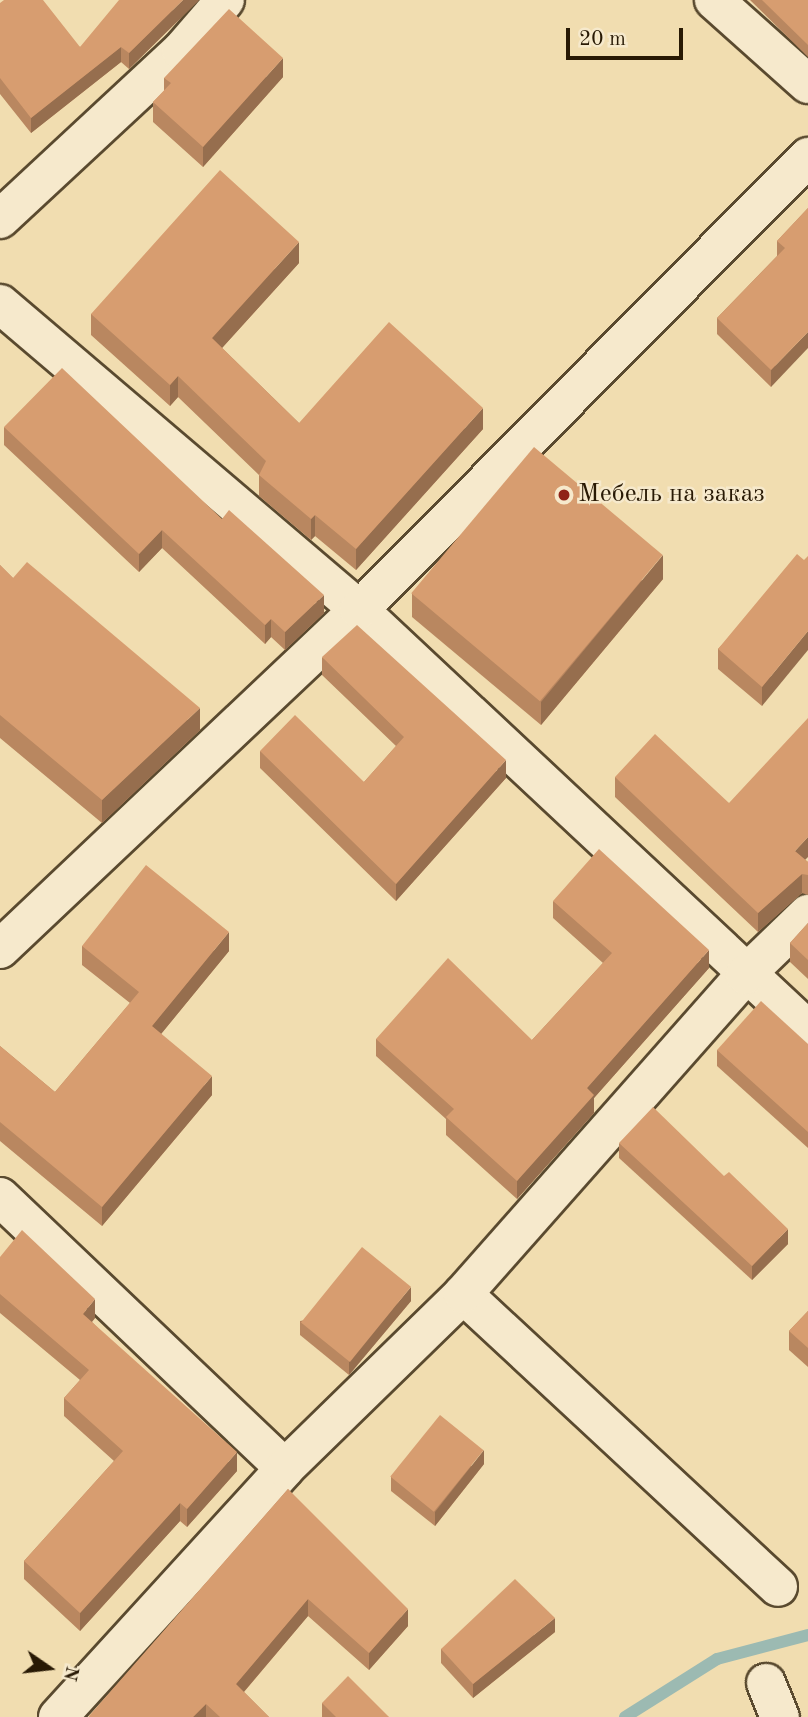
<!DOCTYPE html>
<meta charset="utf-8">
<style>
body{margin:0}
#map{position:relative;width:808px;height:1717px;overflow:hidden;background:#f1ddb0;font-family:"Old Standard TT",serif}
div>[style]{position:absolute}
.stream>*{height:12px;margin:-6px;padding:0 6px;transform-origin:6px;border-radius:6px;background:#9cbab2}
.roads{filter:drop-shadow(2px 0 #5a4a2f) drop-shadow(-2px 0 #5a4a2f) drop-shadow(0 2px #5a4a2f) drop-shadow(0 -2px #5a4a2f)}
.minor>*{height:38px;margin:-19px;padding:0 19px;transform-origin:19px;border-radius:19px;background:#f6e9cc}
.wall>*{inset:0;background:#b98760}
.shaded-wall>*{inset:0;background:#966e4e}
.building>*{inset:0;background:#d79d70;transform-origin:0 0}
.dots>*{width:19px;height:19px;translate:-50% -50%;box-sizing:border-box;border:4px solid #f6e9cc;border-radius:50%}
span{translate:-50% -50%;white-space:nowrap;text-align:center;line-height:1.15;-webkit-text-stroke:5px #f6e9cc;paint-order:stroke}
.poi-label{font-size:26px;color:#281904}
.left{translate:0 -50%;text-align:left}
.north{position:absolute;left:14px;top:1633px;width:70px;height:70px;-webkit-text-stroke:5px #f6e9cc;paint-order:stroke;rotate:104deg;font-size:19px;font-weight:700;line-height:28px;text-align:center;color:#281904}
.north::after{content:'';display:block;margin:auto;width:24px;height:32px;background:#281904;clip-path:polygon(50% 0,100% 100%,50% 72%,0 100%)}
.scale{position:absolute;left:566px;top:28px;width:117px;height:32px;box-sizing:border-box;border:4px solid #281904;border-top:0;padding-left:9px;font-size:21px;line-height:24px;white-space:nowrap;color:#281904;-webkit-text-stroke:5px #f6e9cc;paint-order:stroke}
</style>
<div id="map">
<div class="stream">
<div style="left:625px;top:1717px;width:109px;rotate:-32.2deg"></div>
<div style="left:717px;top:1659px;width:94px;rotate:-14.8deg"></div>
</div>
<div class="roads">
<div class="minor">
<div style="left:714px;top:0;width:126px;rotate:41.8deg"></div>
<div style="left:0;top:219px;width:247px;rotate:-42.9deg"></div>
<div style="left:181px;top:51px;width:67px;rotate:-49.2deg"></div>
<div style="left:0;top:304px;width:472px;rotate:40.4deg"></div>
<div style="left:359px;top:610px;width:615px;rotate:43.09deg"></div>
<div style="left:0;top:949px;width:494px;rotate:-43.4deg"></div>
<div style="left:359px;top:610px;width:638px;rotate:-45.25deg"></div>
<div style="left:0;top:1197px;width:393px;rotate:43.6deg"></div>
<div style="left:463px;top:1294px;width:430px;rotate:42.9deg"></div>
<div style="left:766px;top:1683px;width:37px;rotate:68deg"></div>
<div style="left:58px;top:1717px;width:337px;rotate:-47.6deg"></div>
<div style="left:285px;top:1468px;width:249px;rotate:-44.3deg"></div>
<div style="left:463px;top:1294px;width:426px;rotate:-48.5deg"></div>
<div style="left:745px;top:975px;width:88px;rotate:-44.1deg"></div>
</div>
</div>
<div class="wall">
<div style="clip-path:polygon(199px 0,129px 69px,121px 62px,31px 133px,0 94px,0 3px,80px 47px)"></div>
<div style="clip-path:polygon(750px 0,808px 0,808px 57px)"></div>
<div style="clip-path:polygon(283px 77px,203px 167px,153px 122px,153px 102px,164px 91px,164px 78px)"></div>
<div style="clip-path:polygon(808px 208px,771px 387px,717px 334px,717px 318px,777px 256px,777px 241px)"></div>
<div style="clip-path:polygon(299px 263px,222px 348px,299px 423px,483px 429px,356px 570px,315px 536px,311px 540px,259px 496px,259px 475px,178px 397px,170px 406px,91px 335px,91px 314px)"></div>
<div style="clip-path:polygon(4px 427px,222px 519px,324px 613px,285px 650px,271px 637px,265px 644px,162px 548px,139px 572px,4px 445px)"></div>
<div style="clip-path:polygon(804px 560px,762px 706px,718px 669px,718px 649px)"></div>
<div style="clip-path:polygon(0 565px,13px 578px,200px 730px,102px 823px,0 738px)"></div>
<div style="clip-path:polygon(663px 579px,541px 725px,412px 617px,412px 594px)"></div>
<div style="clip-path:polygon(322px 657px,506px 778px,396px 901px,260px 768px,260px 751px,364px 782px,396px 746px,322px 675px)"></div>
<div style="clip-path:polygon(615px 777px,729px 803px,808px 862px,808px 895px,802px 893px,758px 932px,615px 797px)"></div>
<div style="clip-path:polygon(553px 901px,709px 968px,594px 1098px,594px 1113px,517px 1199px,446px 1135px,446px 1119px,376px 1056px,376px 1039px,532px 1040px,603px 963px,553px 918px)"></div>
<div style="clip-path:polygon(808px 923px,808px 979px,790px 962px,790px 943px)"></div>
<div style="clip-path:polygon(82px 946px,229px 951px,161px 1034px,212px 1095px,102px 1226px,0 1141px,0 1046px,55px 1092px,130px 1003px,82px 965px)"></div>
<div style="clip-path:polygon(808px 1044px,808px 1148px,717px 1066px,717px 1050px)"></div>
<div style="clip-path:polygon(619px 1143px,788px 1244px,752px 1280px,619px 1158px)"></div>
<div style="clip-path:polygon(0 1257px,95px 1318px,92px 1322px,237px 1471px,187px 1527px,180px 1521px,80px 1631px,24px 1579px,24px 1561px,114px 1461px,64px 1416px,64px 1398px,80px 1380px,0 1313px)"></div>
<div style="clip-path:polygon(411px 1301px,349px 1375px,300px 1335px,300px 1321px)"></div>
<div style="clip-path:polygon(808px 1311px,808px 1367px,789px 1350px,789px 1331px)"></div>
<div style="clip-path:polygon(484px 1464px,435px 1526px,391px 1491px,391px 1477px)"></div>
<div style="clip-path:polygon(288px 1489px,408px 1626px,369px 1670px,308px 1616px,244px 1692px,269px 1717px,89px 1717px)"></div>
<div style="clip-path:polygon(555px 1632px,473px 1698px,441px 1663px,441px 1649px)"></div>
<div style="clip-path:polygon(322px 1703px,389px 1717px,322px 1717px)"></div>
</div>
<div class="shaded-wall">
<div style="clip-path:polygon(183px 0,199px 0,129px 69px,129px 53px)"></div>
<div style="clip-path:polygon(121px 47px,121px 62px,31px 133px,31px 118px)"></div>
<div style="clip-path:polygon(283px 58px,283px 77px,203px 167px,203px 147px)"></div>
<div style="clip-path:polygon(299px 242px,299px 263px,212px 359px,212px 338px)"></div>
<div style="clip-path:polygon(808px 332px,808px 348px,771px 387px,771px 370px)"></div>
<div style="clip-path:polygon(178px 376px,178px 397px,170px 406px,170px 385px)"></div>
<div style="clip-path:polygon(483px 408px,483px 429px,356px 570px,356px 549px)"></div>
<div style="clip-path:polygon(315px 515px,315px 536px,311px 540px,311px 519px)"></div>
<div style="clip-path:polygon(162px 530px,162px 548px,139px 572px,139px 554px)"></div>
<div style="clip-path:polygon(663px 555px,663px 579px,541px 725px,541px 702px)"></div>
<div style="clip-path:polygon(324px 595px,324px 613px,285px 650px,285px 632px)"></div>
<div style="clip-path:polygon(271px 619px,271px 637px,265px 644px,265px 625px)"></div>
<div style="clip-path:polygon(808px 631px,808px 650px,762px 706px,762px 687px)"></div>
<div style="clip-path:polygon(200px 708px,200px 730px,102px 823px,102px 800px)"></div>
<div style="clip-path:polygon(506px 760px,506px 778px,396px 901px,396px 884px)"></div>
<div style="clip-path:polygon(808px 837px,808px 857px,795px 870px,795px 851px)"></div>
<div style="clip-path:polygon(802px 874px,802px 893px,758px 932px,758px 913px)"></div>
<div style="clip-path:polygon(229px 932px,229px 951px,152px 1045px,152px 1026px)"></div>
<div style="clip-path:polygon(709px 950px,709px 968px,594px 1098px,594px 1113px,517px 1199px,517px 1181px,587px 1088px)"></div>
<div style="clip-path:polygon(212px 1076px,212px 1095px,102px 1226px,102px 1207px)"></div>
<div style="clip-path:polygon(788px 1229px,788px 1244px,752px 1280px,752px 1266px)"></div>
<div style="clip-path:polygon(411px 1287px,411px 1301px,349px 1375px,349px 1361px)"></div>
<div style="clip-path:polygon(95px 1299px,95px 1318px,83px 1332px,83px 1314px)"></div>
<div style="clip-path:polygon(484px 1450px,484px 1464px,435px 1526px,435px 1512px)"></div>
<div style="clip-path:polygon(237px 1452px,237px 1471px,187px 1527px,187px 1509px)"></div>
<div style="clip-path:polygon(180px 1503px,180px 1521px,80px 1631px,80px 1613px)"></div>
<div style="clip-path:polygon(308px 1599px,308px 1616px,236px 1701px,236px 1684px)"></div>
<div style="clip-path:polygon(408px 1609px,408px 1626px,369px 1670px,369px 1653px)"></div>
<div style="clip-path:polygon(555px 1618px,555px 1632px,473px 1698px,473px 1684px)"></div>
<div style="clip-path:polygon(206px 1704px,206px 1717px,193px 1717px)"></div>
</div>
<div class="building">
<div style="clip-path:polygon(4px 0,43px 0,80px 47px,119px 0,183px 0,129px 53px,121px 47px,31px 118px,0 78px,0 3px)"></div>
<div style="clip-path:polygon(762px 0,808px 0,808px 45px)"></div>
<div style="clip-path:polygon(229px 9px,283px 58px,203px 147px,153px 102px,171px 83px,164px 78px)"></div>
<div style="clip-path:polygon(220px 170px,299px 242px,212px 338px,299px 423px,389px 322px,483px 408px,356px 549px,315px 515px,311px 519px,259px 475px,266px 461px,178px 376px,170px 385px,91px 314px)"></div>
<div style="clip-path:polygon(808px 208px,808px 332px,771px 370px,717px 318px,785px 248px,777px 241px)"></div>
<div style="clip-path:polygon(62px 368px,222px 519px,229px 510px,324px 595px,285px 632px,271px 619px,265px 625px,162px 530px,139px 554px,4px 427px)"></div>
<div style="left:534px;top:447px;width:168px;height:191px;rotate:40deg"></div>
<div style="clip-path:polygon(797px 554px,804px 560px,808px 556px,808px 631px,762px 687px,718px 649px)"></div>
<div style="clip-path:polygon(27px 562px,200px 708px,102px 800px,0 715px,0 565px,13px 578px)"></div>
<div style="clip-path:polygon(357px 625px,506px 760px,396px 884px,260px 751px,295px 715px,364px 782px,404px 737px,322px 657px)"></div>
<div style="clip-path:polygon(808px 718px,808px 837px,795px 851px,808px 862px,808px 875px,802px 874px,758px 913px,615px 777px,655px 734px,729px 803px)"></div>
<div style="clip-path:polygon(599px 849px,709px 950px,587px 1088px,594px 1095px,517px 1181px,446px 1117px,454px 1109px,376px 1039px,448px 958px,532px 1040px,612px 953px,553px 901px)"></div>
<div style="clip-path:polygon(146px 865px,229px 932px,152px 1026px,212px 1076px,102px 1207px,0 1122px,0 1046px,55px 1092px,139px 992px,82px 946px)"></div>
<div style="clip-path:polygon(808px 923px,808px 960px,790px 943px)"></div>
<div style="clip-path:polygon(761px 1001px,808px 1044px,808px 1132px,717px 1050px)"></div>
<div style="clip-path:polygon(653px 1107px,724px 1176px,729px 1172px,788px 1229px,752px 1266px,619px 1143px)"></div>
<div style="clip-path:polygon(22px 1230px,95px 1299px,83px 1314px,237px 1452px,187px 1509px,180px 1503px,80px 1613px,24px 1561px,123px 1451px,64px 1398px,89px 1370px,0 1294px,0 1257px)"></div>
<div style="left:362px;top:1247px;width:63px;height:97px;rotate:39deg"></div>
<div style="clip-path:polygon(808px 1311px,808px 1348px,789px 1331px)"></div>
<div style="left:440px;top:1415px;width:56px;height:79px;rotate:39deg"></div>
<div style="clip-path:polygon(288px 1489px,408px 1609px,369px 1653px,308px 1599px,236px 1684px,269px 1717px,220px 1717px,206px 1704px,193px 1717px,90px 1717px,89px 1716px)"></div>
<div style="clip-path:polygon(515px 1579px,555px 1618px,473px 1684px,441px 1649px)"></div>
<div style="clip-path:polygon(348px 1676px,389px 1717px,336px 1717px,322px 1703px)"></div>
</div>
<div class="dots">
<div style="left:564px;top:495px;background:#8f2418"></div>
</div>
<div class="poi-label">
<span class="left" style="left:578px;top:495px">Мебель на заказ</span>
</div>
<div class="north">N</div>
<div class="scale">20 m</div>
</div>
